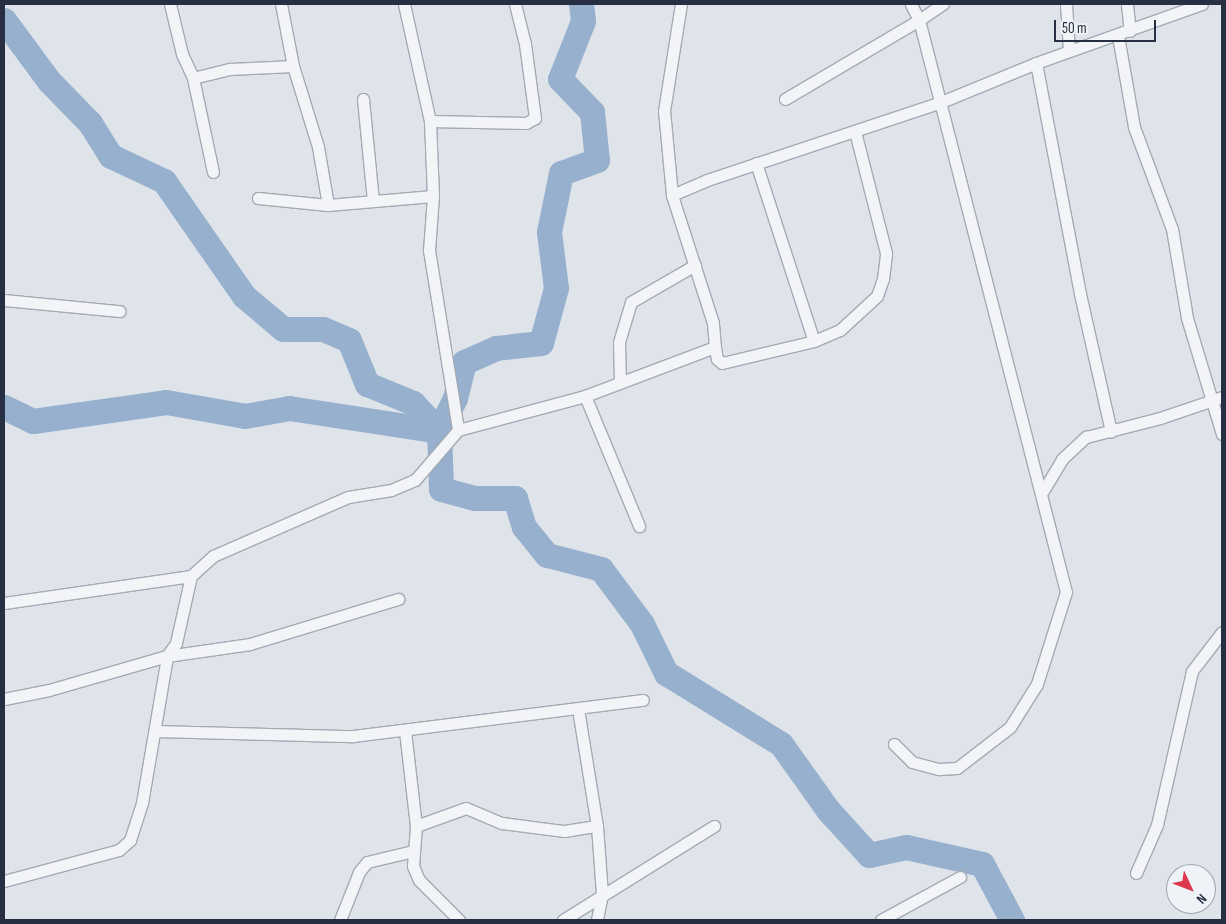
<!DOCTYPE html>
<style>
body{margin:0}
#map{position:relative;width:1226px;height:924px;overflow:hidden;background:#dfe3ea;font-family:"Sofia Sans Condensed",sans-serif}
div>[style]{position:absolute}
.river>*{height:25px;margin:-12.5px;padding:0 12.5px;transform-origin:12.5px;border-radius:12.5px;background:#96b0cd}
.roads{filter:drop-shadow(1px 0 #a4aab4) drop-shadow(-1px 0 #a4aab4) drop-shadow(0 1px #a4aab4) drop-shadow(0 -1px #a4aab4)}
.minor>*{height:11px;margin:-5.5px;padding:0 5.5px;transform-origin:5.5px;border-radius:5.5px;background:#f2f4f8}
span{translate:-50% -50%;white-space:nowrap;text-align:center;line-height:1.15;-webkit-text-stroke:4px #eff2f7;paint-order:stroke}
.frame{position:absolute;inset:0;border:5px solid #263042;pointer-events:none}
.north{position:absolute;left:1166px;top:864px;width:50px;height:50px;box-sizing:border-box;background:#eff2f7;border:1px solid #9fa4af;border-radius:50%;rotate:133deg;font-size:14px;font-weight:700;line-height:20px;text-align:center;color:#263042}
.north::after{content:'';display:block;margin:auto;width:18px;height:22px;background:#db384d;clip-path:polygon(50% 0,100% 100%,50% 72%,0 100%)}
.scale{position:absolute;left:1054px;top:20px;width:102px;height:22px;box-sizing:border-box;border:2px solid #263042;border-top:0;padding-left:6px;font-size:15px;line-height:18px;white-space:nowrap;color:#263042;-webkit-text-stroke:4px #eff2f7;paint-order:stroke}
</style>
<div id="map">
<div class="river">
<div style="left:581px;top:4px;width:17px;rotate:83deg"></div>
<div style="left:583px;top:21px;width:62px;rotate:111.6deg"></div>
<div style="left:560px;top:79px;width:46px;rotate:45.9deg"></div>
<div style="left:592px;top:112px;width:48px;rotate:84.1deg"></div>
<div style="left:597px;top:160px;width:38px;rotate:160deg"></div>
<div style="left:561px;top:173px;width:60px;rotate:101.5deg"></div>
<div style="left:549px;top:232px;width:56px;rotate:82.9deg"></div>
<div style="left:556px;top:288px;width:57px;rotate:105.3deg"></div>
<div style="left:541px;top:343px;width:45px;rotate:173.7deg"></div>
<div style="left:496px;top:348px;width:35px;rotate:156deg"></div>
<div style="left:464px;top:362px;width:37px;rotate:104deg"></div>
<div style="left:455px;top:398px;width:37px;rotate:116deg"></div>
<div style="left:439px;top:431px;width:58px;rotate:88deg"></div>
<div style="left:441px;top:489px;width:35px;rotate:15deg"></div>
<div style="left:475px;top:498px;width:40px"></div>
<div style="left:515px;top:498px;width:30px;rotate:73deg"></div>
<div style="left:524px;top:527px;width:36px;rotate:51deg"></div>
<div style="left:547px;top:555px;width:56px;rotate:14.5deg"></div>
<div style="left:601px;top:569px;width:69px;rotate:53.3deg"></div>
<div style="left:642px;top:624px;width:55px;rotate:63.9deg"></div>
<div style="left:666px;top:673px;width:135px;rotate:31.7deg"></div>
<div style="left:781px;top:744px;width:81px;rotate:54.5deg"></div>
<div style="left:828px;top:810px;width:61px;rotate:47.7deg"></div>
<div style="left:869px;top:855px;width:38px;rotate:-12deg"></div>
<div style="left:906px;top:847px;width:78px;rotate:12.6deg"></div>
<div style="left:982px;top:864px;width:64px;rotate:61.8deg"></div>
<div style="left:4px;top:20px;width:76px;rotate:53.6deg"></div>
<div style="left:49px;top:81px;width:59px;rotate:45.7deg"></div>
<div style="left:90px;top:123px;width:39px;rotate:58deg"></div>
<div style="left:111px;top:156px;width:59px;rotate:25.3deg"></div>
<div style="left:164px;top:181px;width:140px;rotate:55.2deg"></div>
<div style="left:244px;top:296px;width:51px;rotate:40.2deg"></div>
<div style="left:283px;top:329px;width:40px"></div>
<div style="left:323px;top:329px;width:28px;rotate:23deg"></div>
<div style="left:349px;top:340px;width:48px;rotate:67.8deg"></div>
<div style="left:367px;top:384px;width:50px;rotate:22.4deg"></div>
<div style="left:413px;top:403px;width:38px;rotate:47deg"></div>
<div style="left:4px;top:407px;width:32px;rotate:26deg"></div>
<div style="left:33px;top:421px;width:134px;rotate:-8.1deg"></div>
<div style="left:166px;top:402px;width:80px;rotate:10deg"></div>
<div style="left:245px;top:416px;width:45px;rotate:-10.3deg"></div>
<div style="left:289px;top:408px;width:152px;rotate:8.7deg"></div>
</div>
<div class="roads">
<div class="minor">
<div style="left:170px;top:4px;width:51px;rotate:76.5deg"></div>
<div style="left:182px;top:54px;width:26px;rotate:65deg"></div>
<div style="left:193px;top:78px;width:38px;rotate:-14deg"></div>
<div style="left:230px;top:69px;width:63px;rotate:-2.7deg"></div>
<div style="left:281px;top:4px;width:63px;rotate:79deg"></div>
<div style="left:293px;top:66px;width:85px;rotate:72.8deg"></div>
<div style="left:318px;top:147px;width:59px;rotate:80.2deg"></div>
<div style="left:328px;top:205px;width:105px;rotate:-4.9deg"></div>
<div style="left:404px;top:4px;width:120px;rotate:77.5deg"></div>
<div style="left:430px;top:121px;width:75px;rotate:87.7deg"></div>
<div style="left:433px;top:196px;width:54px;rotate:94.2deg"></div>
<div style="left:429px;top:250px;width:182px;rotate:80.8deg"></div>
<div style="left:1066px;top:4px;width:47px;rotate:86.3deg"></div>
<div style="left:1127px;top:4px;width:27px;rotate:84deg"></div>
<div style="left:1118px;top:36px;width:92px;rotate:80deg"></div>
<div style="left:1134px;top:127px;width:109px;rotate:69.6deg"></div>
<div style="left:1172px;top:229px;width:90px;rotate:80.4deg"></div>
<div style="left:1187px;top:318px;width:121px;rotate:73.2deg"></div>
<div style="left:1036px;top:63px;width:235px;rotate:79.2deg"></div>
<div style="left:1080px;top:294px;width:141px;rotate:77.3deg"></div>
<div style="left:193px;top:78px;width:96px;rotate:78deg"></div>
<div style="left:363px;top:99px;width:102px;rotate:84.4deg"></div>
<div style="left:785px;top:99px;width:156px;rotate:-30.5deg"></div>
<div style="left:919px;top:20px;width:18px;rotate:-117deg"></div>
<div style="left:430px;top:121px;width:96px;rotate:1.2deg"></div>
<div style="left:526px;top:123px;width:10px;rotate:-29deg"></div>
<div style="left:535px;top:118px;width:75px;rotate:-97.7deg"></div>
<div style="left:525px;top:44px;width:41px;rotate:-104deg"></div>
<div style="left:756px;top:163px;width:187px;rotate:72deg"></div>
<div style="left:672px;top:195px;width:84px;rotate:-95.4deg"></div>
<div style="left:664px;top:111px;width:108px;rotate:-81deg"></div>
<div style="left:258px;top:198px;width:70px;rotate:5.7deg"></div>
<div style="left:4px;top:300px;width:116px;rotate:5.5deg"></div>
<div style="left:715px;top:347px;width:12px;rotate:81deg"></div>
<div style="left:717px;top:359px;width:6px;rotate:39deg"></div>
<div style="left:722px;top:363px;width:95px;rotate:-13.4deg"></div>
<div style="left:814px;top:341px;width:28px;rotate:-23deg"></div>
<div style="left:840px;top:330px;width:50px;rotate:-42.6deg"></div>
<div style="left:877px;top:296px;width:18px;rotate:-71deg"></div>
<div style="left:883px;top:279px;width:26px;rotate:-83deg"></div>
<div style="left:886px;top:253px;width:126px;rotate:-104.3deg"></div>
<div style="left:620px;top:382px;width:40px;rotate:-91.4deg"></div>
<div style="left:619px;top:342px;width:42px;rotate:-73.3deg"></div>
<div style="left:631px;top:302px;width:74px;rotate:-30deg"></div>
<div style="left:585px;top:396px;width:141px;rotate:67.4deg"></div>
<div style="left:1043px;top:491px;width:37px;rotate:-59deg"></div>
<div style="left:1062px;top:459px;width:33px;rotate:-43deg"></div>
<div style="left:1086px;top:437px;width:76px;rotate:-14.4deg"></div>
<div style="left:1160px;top:418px;width:65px;rotate:-18.7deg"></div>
<div style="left:4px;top:603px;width:189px;rotate:-8.2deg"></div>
<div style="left:191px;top:576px;width:30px;rotate:-42deg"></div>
<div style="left:213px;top:556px;width:147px;rotate:-23.6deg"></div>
<div style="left:348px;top:497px;width:44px;rotate:-9.2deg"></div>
<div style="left:391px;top:490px;width:26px;rotate:-23deg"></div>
<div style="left:415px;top:480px;width:66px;rotate:-49.3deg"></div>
<div style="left:458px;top:430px;width:131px;rotate:-15deg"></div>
<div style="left:585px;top:396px;width:139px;rotate:-20.7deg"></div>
<div style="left:715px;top:347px;width:24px;rotate:-95deg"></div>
<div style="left:713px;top:323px;width:134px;rotate:-107.8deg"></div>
<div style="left:672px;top:195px;width:38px;rotate:-23deg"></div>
<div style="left:707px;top:180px;width:247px;rotate:-18.4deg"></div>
<div style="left:941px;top:102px;width:103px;rotate:-22.3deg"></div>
<div style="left:1036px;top:63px;width:176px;rotate:-19.6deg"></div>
<div style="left:4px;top:699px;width:46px;rotate:-11.3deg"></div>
<div style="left:49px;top:690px;width:123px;rotate:-16.1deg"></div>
<div style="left:167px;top:656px;width:84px;rotate:-8.2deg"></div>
<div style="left:250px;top:644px;width:155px;rotate:-16.9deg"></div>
<div style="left:578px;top:709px;width:119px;rotate:80.8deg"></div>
<div style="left:597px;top:826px;width:68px;rotate:85.8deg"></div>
<div style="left:602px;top:894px;width:26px;rotate:101deg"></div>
<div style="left:156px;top:731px;width:197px;rotate:1.5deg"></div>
<div style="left:353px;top:736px;width:292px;rotate:-7.1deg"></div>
<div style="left:405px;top:731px;width:96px;rotate:83.4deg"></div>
<div style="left:416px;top:826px;width:40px;rotate:94.3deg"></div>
<div style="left:413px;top:866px;width:15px;rotate:67deg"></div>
<div style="left:419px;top:880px;width:57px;rotate:45deg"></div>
<div style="left:894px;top:744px;width:25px;rotate:45deg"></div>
<div style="left:912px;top:762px;width:28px;rotate:15deg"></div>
<div style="left:939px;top:769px;width:18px;rotate:-3deg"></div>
<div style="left:957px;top:768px;width:67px;rotate:-37.7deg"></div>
<div style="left:1010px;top:727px;width:51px;rotate:-57.9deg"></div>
<div style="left:1037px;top:684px;width:96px;rotate:-72.5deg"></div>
<div style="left:1066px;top:592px;width:591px;rotate:-104.41deg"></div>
<div style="left:919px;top:20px;width:29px;rotate:-34deg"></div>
<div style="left:416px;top:826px;width:53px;rotate:-19.8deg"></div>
<div style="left:466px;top:808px;width:39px;rotate:23deg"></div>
<div style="left:502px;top:823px;width:63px;rotate:7.4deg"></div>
<div style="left:564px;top:831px;width:33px;rotate:-9deg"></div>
<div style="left:1136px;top:873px;width:52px;rotate:-66.4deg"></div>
<div style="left:1157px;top:825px;width:158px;rotate:-77.2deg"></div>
<div style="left:1192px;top:671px;width:49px;rotate:-52.4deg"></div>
<div style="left:4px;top:881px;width:119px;rotate:-15.1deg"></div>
<div style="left:119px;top:850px;width:15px;rotate:-42deg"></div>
<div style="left:130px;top:840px;width:39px;rotate:-72deg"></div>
<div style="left:142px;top:803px;width:149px;rotate:-80.3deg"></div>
<div style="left:167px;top:656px;width:16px;rotate:-55deg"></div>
<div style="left:176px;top:643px;width:69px;rotate:-77.4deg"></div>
<div style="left:340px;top:920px;width:52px;rotate:-68.4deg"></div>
<div style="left:359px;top:872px;width:13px;rotate:-51deg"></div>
<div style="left:367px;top:862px;width:47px;rotate:-13.4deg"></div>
<div style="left:563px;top:920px;width:178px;rotate:-31.9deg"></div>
<div style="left:881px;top:920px;width:90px;rotate:-28.6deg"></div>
</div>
</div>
<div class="frame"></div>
<div class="north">N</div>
<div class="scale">50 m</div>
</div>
